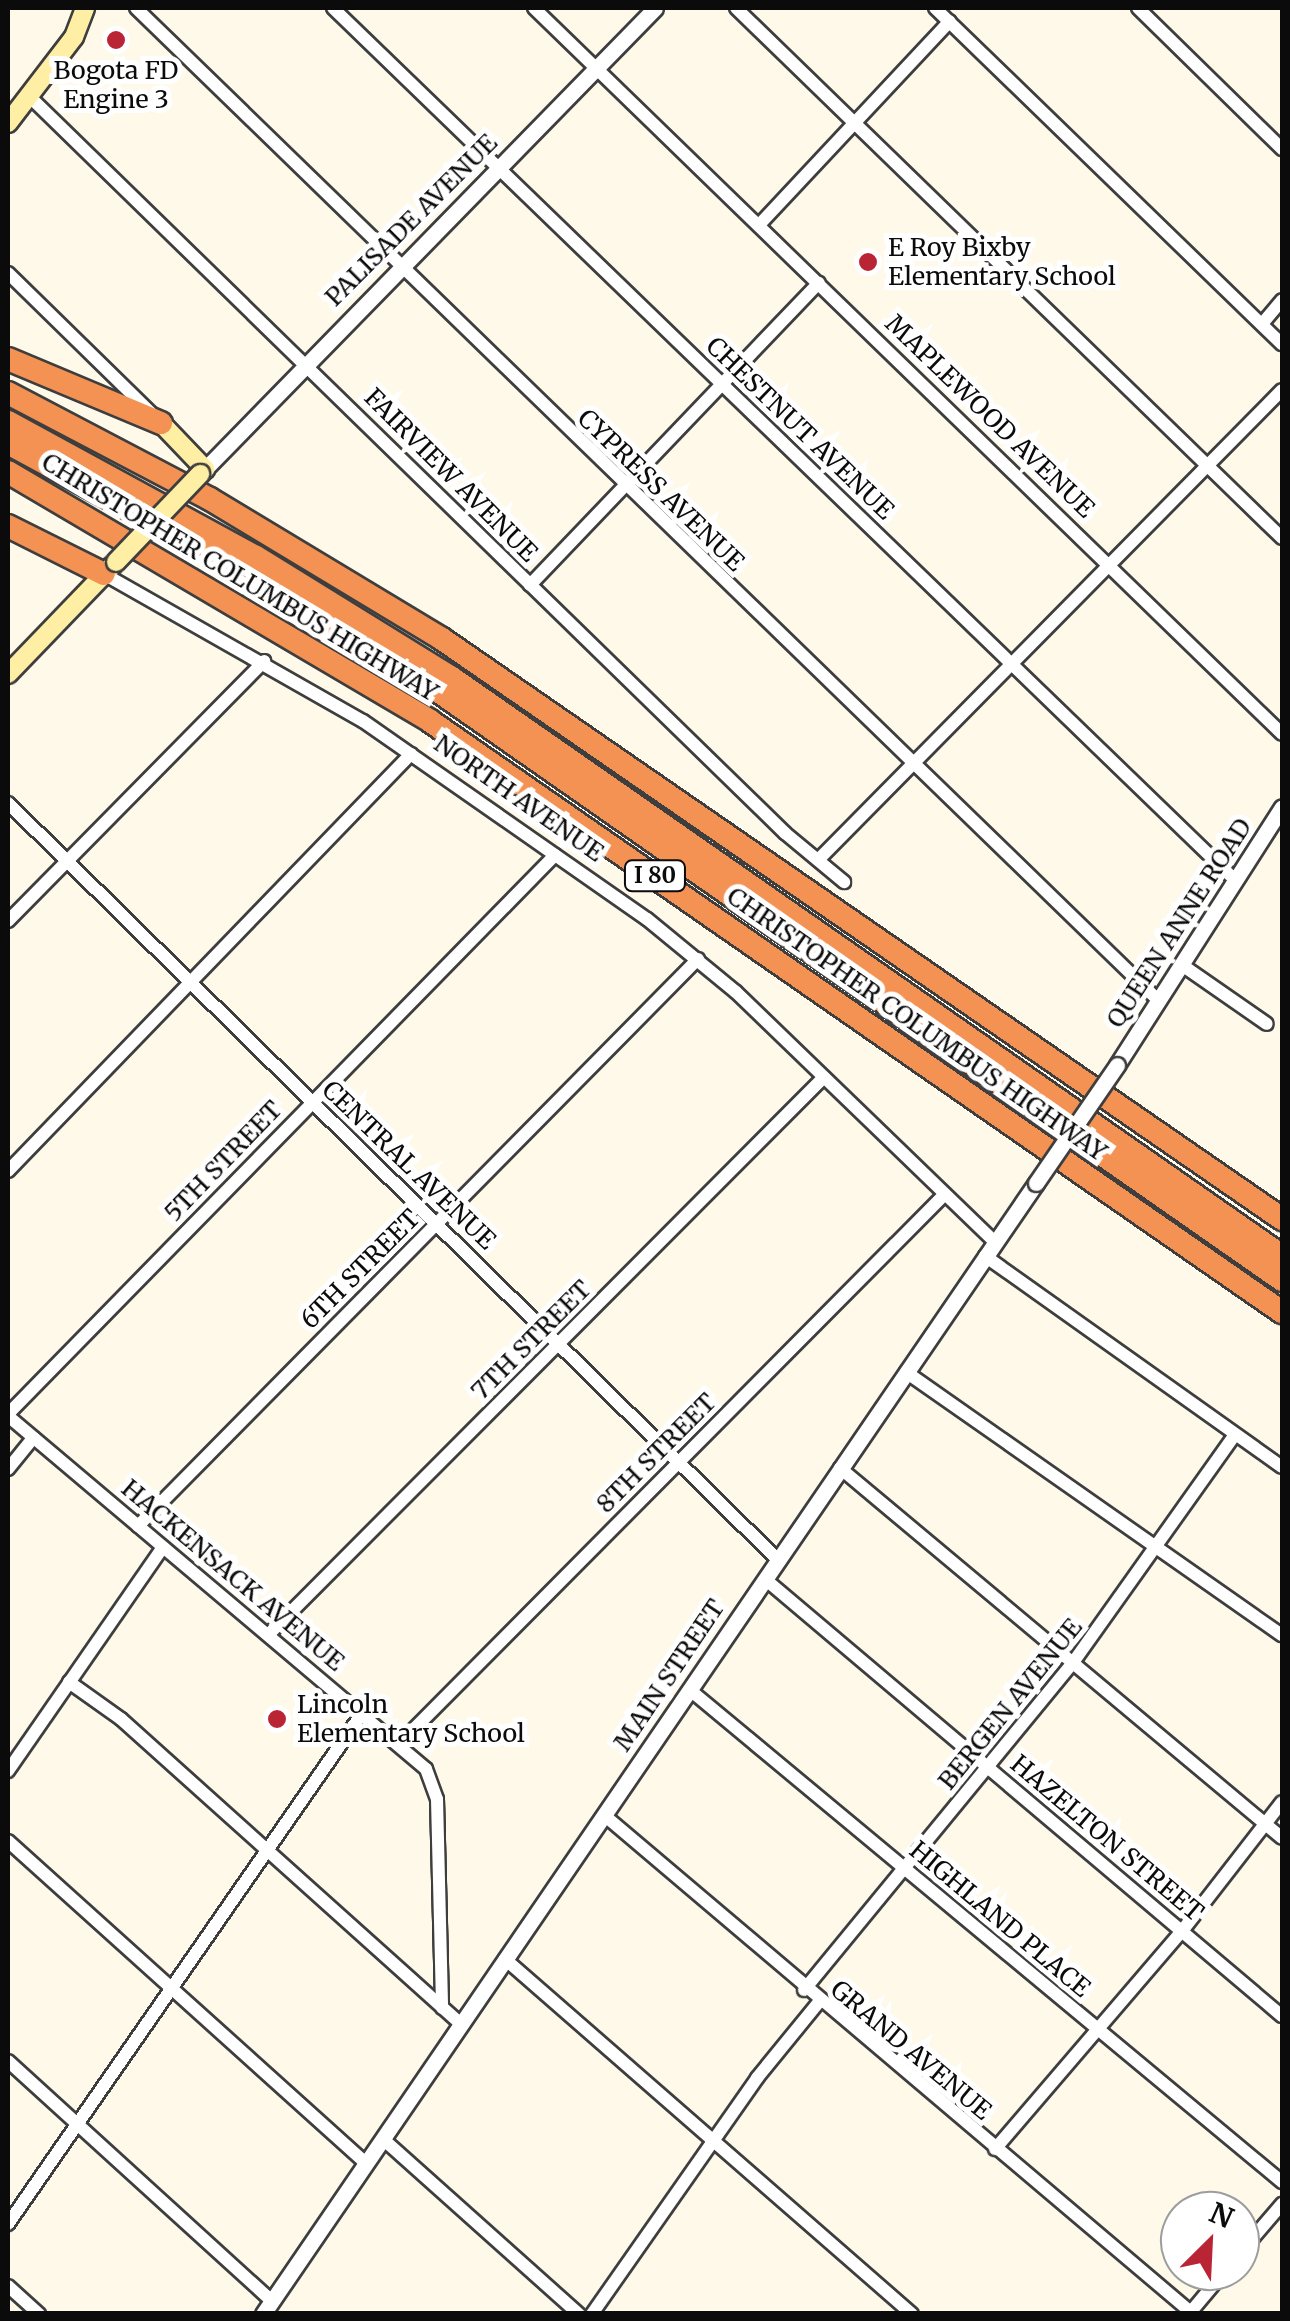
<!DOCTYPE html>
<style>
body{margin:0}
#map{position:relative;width:1290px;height:2321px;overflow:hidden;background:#fff9ea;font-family:Merriweather,serif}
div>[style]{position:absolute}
.roads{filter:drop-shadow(2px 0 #3e3e3e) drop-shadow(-2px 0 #3e3e3e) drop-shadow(0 2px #3e3e3e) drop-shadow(0 -2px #3e3e3e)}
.minor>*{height:12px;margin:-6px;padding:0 6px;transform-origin:6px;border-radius:6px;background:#fff}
.tertiary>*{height:15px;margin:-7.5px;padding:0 7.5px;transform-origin:7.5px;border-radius:7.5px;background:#fff}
.secondary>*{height:18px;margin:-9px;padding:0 9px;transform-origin:9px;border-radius:9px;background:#ffefa5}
.motorway>*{height:22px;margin:-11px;padding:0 11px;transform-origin:11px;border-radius:11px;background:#f49253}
.bridges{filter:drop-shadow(2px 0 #3e3e3e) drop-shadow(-2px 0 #3e3e3e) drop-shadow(0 2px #3e3e3e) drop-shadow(0 -2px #3e3e3e)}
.tertiary-bridge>*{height:15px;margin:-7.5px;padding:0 7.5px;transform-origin:7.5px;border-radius:7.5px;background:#fff}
.secondary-bridge>*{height:18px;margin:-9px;padding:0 9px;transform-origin:9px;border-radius:9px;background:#ffefa5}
.dots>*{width:28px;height:28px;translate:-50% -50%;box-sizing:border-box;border:5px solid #fff;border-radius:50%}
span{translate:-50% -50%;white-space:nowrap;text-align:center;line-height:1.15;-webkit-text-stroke:10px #fff;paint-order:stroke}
.shield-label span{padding:2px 8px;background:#fff;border:2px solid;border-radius:8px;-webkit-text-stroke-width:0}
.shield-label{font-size:22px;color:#0b0b0b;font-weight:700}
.poi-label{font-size:25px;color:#0b0b0b}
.left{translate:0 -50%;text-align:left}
.street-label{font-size:25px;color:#0b0b0b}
.frame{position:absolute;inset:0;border:10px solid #0b0b0b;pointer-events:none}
.north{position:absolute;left:1160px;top:2191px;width:100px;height:100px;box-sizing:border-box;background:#fff;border:2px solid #9d9d9d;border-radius:50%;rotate:24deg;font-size:28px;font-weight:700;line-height:40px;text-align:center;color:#0b0b0b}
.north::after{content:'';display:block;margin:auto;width:35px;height:45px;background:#ba2535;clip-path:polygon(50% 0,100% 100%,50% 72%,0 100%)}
</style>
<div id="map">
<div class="roads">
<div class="minor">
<div style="left:136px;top:8px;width:1426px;rotate:44.15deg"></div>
<div style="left:333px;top:8px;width:1256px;rotate:44.03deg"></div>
<div style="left:534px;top:8px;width:1042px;rotate:44.14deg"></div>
<div style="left:736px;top:8px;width:761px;rotate:44.15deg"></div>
<div style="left:935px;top:8px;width:483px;rotate:44.1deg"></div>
<div style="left:1138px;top:8px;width:202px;rotate:44.4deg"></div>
<div style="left:29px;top:96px;width:1056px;rotate:44.27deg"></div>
<div style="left:785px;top:833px;width:77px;rotate:39.7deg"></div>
<div style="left:759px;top:225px;width:279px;rotate:-46.9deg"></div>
<div style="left:8px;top:273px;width:202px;rotate:44.4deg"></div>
<div style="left:1262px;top:324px;width:31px;rotate:-50deg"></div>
<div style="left:104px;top:574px;width:298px;rotate:29.6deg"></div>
<div style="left:363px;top:721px;width:346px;rotate:34.9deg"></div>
<div style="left:647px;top:919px;width:115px;rotate:39.4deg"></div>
<div style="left:736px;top:992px;width:360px;rotate:44deg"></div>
<div style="left:530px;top:585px;width:418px;rotate:-46.3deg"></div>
<div style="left:8px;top:803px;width:1080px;rotate:44.51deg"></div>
<div style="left:818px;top:860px;width:660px;rotate:-45.37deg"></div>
<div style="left:8px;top:921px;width:365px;rotate:-45.4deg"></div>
<div style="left:1182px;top:965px;width:103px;rotate:34.8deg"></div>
<div style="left:8px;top:1171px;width:580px;rotate:-45.98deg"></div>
<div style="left:985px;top:1256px;width:364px;rotate:35.4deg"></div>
<div style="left:906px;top:1372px;width:459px;rotate:35deg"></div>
<div style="left:8px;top:1414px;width:782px;rotate:-45.62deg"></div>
<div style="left:8px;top:1416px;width:547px;rotate:40.18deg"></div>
<div style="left:426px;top:1769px;width:32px;rotate:70deg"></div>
<div style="left:437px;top:1799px;width:209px;rotate:88.6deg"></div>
<div style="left:840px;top:1468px;width:576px;rotate:39.93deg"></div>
<div style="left:8px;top:1469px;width:40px;rotate:-51deg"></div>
<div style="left:138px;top:1526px;width:797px;rotate:-45.36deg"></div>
<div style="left:765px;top:1579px;width:677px;rotate:40.21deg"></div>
<div style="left:269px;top:1634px;width:786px;rotate:-45.1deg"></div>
<div style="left:69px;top:1682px;width:64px;rotate:35.4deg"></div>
<div style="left:121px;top:1719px;width:457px;rotate:41.9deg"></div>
<div style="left:690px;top:1690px;width:770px;rotate:39.73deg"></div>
<div style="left:401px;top:1742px;width:771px;rotate:-45.21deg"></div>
<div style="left:8px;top:1771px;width:272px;rotate:-55.3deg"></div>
<div style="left:604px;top:1815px;width:772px;rotate:40.27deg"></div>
<div style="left:8px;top:1841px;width:482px;rotate:42deg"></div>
<div style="left:505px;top:1959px;width:540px;rotate:41.1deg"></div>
<div style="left:804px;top:1990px;width:422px;rotate:-50.6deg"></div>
<div style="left:1072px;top:1664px;width:281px;rotate:-54.6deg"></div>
<div style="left:8px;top:2061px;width:357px;rotate:42.3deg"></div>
<div style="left:383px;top:2139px;width:263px;rotate:41.8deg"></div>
<div style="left:995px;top:2149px;width:287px;rotate:-49.4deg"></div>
<div style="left:1182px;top:1931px;width:163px;rotate:-52.2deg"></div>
<div style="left:8px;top:2224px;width:623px;rotate:-55.26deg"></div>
<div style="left:1240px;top:2253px;width:65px;rotate:-49.4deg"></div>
<div style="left:8px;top:2286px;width:42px;rotate:42.1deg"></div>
<div style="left:592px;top:2314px;width:288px;rotate:-55deg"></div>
<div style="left:757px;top:2078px;width:98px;rotate:-50.8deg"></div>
<div style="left:1189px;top:2314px;width:56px;rotate:-50.1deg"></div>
</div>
<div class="tertiary">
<div style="left:205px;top:469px;width:644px;rotate:-45.69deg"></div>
<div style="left:1117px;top:1065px;width:306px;rotate:-57.4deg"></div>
<div style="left:263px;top:2314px;width:1370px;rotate:-55.65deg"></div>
</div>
<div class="secondary">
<div style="left:8px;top:123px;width:108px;rotate:-52.5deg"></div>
<div style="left:74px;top:37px;width:31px;rotate:-69deg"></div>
<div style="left:161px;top:423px;width:64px;rotate:46.3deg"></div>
<div style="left:205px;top:469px;width:7px;rotate:135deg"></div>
<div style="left:8px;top:674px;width:150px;rotate:-46.1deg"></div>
</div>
<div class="motorway">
<div style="left:8px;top:359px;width:166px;rotate:22.7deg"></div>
<div style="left:8px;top:393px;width:228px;rotate:27.7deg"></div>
<div style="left:210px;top:499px;width:271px;rotate:31.1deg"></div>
<div style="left:442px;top:639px;width:1021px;rotate:34.62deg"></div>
<div style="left:8px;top:422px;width:282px;rotate:28.6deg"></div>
<div style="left:256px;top:557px;width:230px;rotate:31.7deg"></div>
<div style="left:452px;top:678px;width:1011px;rotate:34.85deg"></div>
<div style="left:8px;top:443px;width:237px;rotate:28.5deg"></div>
<div style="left:216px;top:556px;width:260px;rotate:31.3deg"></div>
<div style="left:438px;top:691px;width:1029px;rotate:34.91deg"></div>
<div style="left:8px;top:472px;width:490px;rotate:30.5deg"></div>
<div style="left:430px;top:721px;width:1037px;rotate:34.75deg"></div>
<div style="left:8px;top:526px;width:107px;rotate:26.6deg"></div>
</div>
</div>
<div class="bridges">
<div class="tertiary-bridge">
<div style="left:1036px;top:1183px;width:143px;rotate:-55.5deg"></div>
</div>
<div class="secondary-bridge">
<div style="left:116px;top:562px;width:122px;rotate:-46.3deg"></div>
</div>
</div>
<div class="dots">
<div style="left:116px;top:40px;background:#ba2535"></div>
<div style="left:868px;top:262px;background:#ba2535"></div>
<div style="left:277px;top:1719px;background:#ba2535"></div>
</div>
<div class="shield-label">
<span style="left:655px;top:876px">I 80</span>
</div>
<div class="poi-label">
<span style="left:116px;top:85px">Bogota FD<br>Engine 3</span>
<span class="left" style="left:888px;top:262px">E Roy Bixby<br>Elementary School</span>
<span class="left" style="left:297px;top:1719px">Lincoln<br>Elementary School</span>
</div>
<div class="street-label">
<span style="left:411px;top:220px;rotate:-45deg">PALISADE AVENUE</span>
<span style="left:990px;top:416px;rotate:44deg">MAPLEWOOD AVENUE</span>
<span style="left:800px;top:428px;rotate:44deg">CHESTNUT AVENUE</span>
<span style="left:451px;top:475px;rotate:45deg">FAIRVIEW AVENUE</span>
<span style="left:661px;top:490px;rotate:44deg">CYPRESS AVENUE</span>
<span style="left:240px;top:577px;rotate:31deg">CHRISTOPHER COLUMBUS HIGHWAY</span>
<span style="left:519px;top:798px;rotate:35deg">NORTH AVENUE</span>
<span style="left:1179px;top:923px;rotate:-57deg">QUEEN ANNE ROAD</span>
<span style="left:917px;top:1024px;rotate:35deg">CHRISTOPHER COLUMBUS HIGHWAY</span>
<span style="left:223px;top:1161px;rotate:-46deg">5TH STREET</span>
<span style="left:409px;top:1165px;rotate:44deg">CENTRAL AVENUE</span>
<span style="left:360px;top:1269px;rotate:-45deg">6TH STREET</span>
<span style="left:531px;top:1340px;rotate:-45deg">7TH STREET</span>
<span style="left:656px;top:1453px;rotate:-45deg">8TH STREET</span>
<span style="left:233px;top:1575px;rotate:40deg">HACKENSACK AVENUE</span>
<span style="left:669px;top:1675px;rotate:-56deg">MAIN STREET</span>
<span style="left:1010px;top:1704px;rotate:-51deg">BERGEN AVENUE</span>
<span style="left:1107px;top:1838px;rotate:40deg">HAZELTON STREET</span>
<span style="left:1000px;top:1919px;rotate:40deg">HIGHLAND PLACE</span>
<span style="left:911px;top:2050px;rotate:40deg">GRAND AVENUE</span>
</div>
<div class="frame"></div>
<div class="north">N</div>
</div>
